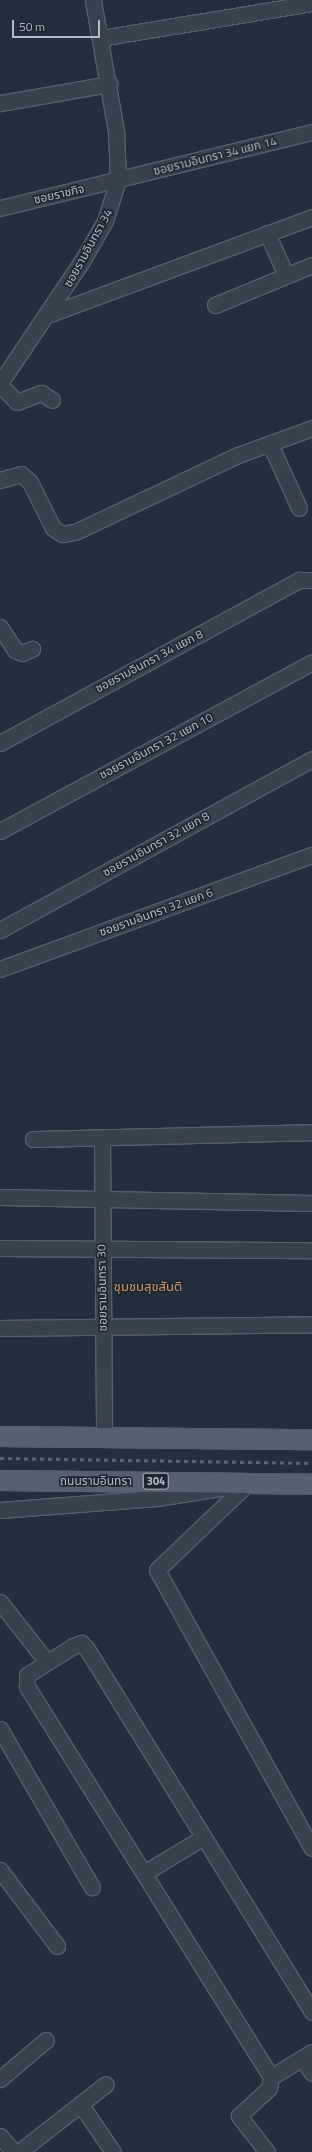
<!DOCTYPE html>
<meta charset="utf-8">
<style>
body{margin:0}
#map{position:relative;width:312px;height:2152px;overflow:hidden;background:#242f3e;font-family:"Titillium Web","Noto Sans Thai",sans-serif}
div>[style]{position:absolute}
.roads{filter:drop-shadow(1px 0 #565f6c) drop-shadow(-1px 0 #565f6c) drop-shadow(0 1px #565f6c) drop-shadow(0 -1px #565f6c)}
.minor>*{height:15px;margin:-7.5px;padding:0 7.5px;transform-origin:7.5px;border-radius:7.5px;background:#38414e}
.major>*{height:19px;margin:-9.5px;padding:0 9.5px;transform-origin:9.5px;border-radius:9.5px;background:#56606e}
.rail>*{height:3px;margin-top:-1.5px;transform-origin:0;background:repeating-linear-gradient(90deg,#5a6575 0 4px,transparent 0 8px)}
span{translate:-50% -50%;white-space:nowrap;text-align:center;line-height:1.15;-webkit-text-stroke:3.5px #1d2633;paint-order:stroke}
.shield-label span{padding:1px 3px;background:#1d2633;border:1px solid;border-radius:3px;-webkit-text-stroke-width:0}
.shield-label{font-size:11px;color:#b4bcc9;font-weight:700}
.street-label{font-size:12px;color:#b4bcc9}
.neighbourhood-label{font-size:13px;color:#d59563}
.scale{position:absolute;left:12px;top:20px;width:88px;height:18px;box-sizing:border-box;border:2px solid #b4bcc9;border-top:0;padding-left:5px;font-size:12px;line-height:14px;white-space:nowrap;color:#b4bcc9;-webkit-text-stroke:3px #1d2633;paint-order:stroke}
</style>
<div id="map">
<div class="roads">
<div class="minor">
<div style="left:101px;top:38px;width:214px;rotate:-9.4deg"></div>
<div style="left:0;top:103px;width:111px;rotate:-9.9deg"></div>
<div style="left:0;top:208px;width:321px;rotate:-13.7deg"></div>
<div style="left:267px;top:233px;width:46px;rotate:65.7deg"></div>
<div style="left:215px;top:305px;width:105px;rotate:-22.4deg"></div>
<div style="left:50px;top:314px;width:279px;rotate:-20.3deg"></div>
<div style="left:0;top:383px;width:147px;rotate:-56.1deg"></div>
<div style="left:82px;top:261px;width:46px;rotate:-60.1deg"></div>
<div style="left:105px;top:221px;width:43px;rotate:-72.4deg"></div>
<div style="left:118px;top:180px;width:49px;rotate:-92.3deg"></div>
<div style="left:116px;top:131px;width:133px;rotate:-100deg"></div>
<div style="left:0;top:385px;width:24px;rotate:45deg"></div>
<div style="left:17px;top:402px;width:26px;rotate:-21deg"></div>
<div style="left:41px;top:393px;width:13px;rotate:32deg"></div>
<div style="left:270px;top:444px;width:70px;rotate:65.6deg"></div>
<div style="left:0;top:480px;width:22px;rotate:-16deg"></div>
<div style="left:21px;top:474px;width:12px;rotate:42deg"></div>
<div style="left:30px;top:482px;width:51px;rotate:63.4deg"></div>
<div style="left:53px;top:528px;width:11px;rotate:34deg"></div>
<div style="left:62px;top:534px;width:13px;rotate:-9deg"></div>
<div style="left:75px;top:532px;width:180px;rotate:-25.3deg"></div>
<div style="left:238px;top:455px;width:79px;rotate:-20deg"></div>
<div style="left:0;top:627px;width:27px;rotate:57deg"></div>
<div style="left:15px;top:650px;width:8px;rotate:23deg"></div>
<div style="left:22px;top:653px;width:11px;rotate:-22deg"></div>
<div style="left:0;top:743px;width:341px;rotate:-28.6deg"></div>
<div style="left:299px;top:580px;width:13px"></div>
<div style="left:0;top:831px;width:355px;rotate:-28.4deg"></div>
<div style="left:0;top:930px;width:356px;rotate:-28.7deg"></div>
<div style="left:0;top:969px;width:332px;rotate:-20.1deg"></div>
<div style="left:33px;top:1139px;width:279px;rotate:-1.4deg"></div>
<div style="left:102px;top:1139px;width:299px;rotate:89.6deg"></div>
<div style="left:0;top:1197px;width:312px;rotate:1.1deg"></div>
<div style="left:0;top:1248px;width:312px;rotate:0.4deg"></div>
<div style="left:3px;top:1328px;width:309px;rotate:-0.7deg"></div>
<div style="left:249px;top:1482px;width:127px;rotate:136.3deg"></div>
<div style="left:157px;top:1570px;width:318px;rotate:60.9deg"></div>
<div style="left:0;top:1510px;width:157px;rotate:-4.4deg"></div>
<div style="left:157px;top:1498px;width:65px;rotate:-8.9deg"></div>
<div style="left:0;top:1602px;width:76px;rotate:51.9deg"></div>
<div style="left:0;top:1729px;width:183px;rotate:59.8deg"></div>
<div style="left:0;top:1870px;width:95px;rotate:53.1deg"></div>
<div style="left:144px;top:1873px;width:68px;rotate:-31.1deg"></div>
<div style="left:302px;top:2059px;width:17px;rotate:54deg"></div>
<div style="left:271px;top:2077px;width:48px;rotate:-31.4deg"></div>
<div style="left:0;top:2079px;width:60px;rotate:-40.3deg"></div>
<div style="left:81px;top:2105px;width:57px;rotate:55.8deg"></div>
<div style="left:0;top:2136px;width:21px;rotate:49deg"></div>
<div style="left:19px;top:2152px;width:110px;rotate:-38deg"></div>
<div style="left:267px;top:2152px;width:46px;rotate:-127.9deg"></div>
<div style="left:239px;top:2116px;width:41px;rotate:-43deg"></div>
<div style="left:269px;top:2088px;width:11px;rotate:-80deg"></div>
<div style="left:271px;top:2077px;width:461px;rotate:-122deg"></div>
<div style="left:27px;top:1686px;width:11px;rotate:-90deg"></div>
<div style="left:27px;top:1675px;width:54px;rotate:-32.2deg"></div>
<div style="left:73px;top:1646px;width:9px;rotate:-21deg"></div>
<div style="left:81px;top:1643px;width:8px;rotate:45deg"></div>
<div style="left:87px;top:1649px;width:427px;rotate:58.2deg"></div>
</div>
<div class="major">
<div style="left:0;top:1436px;width:312px;rotate:0.6deg"></div>
<div style="left:0;top:1480px;width:312px;rotate:0.7deg"></div>
</div>
</div>
<div class="rail">
<div style="left:0;top:1458px;width:312px;rotate:0.9deg"></div>
</div>
<div class="shield-label">
<span style="left:156px;top:1481px">304</span>
</div>
<div class="street-label">
<span style="left:215px;top:156px;rotate:-14deg">ซอยรามอินทรา 34 แยก 14</span>
<span style="left:59px;top:194px;rotate:-13deg">ซอยราชกิจ</span>
<span style="left:88px;top:248px;rotate:-61deg">ซอยรามอินทรา 34</span>
<span style="left:149px;top:661px;rotate:-28deg">ซอยรามอินทรา 34 แยก 8</span>
<span style="left:156px;top:746px;rotate:-28deg">ซอยรามอินทรา 32 แยก 10</span>
<span style="left:156px;top:844px;rotate:-29deg">ซอยรามอินทรา 32 แยก 8</span>
<span style="left:156px;top:912px;rotate:-20deg">ซอยรามอินทรา 32 แยก 6</span>
<span style="left:102px;top:1288px;rotate:-91deg">ซอยรามอินทรา 30</span>
<span style="left:96px;top:1481px">ถนนรามอินทรา</span>
</div>
<div class="neighbourhood-label">
<span style="left:148px;top:1286px">ชุมชนสุขสันติ</span>
</div>
<div class="scale">50 m</div>
</div>
